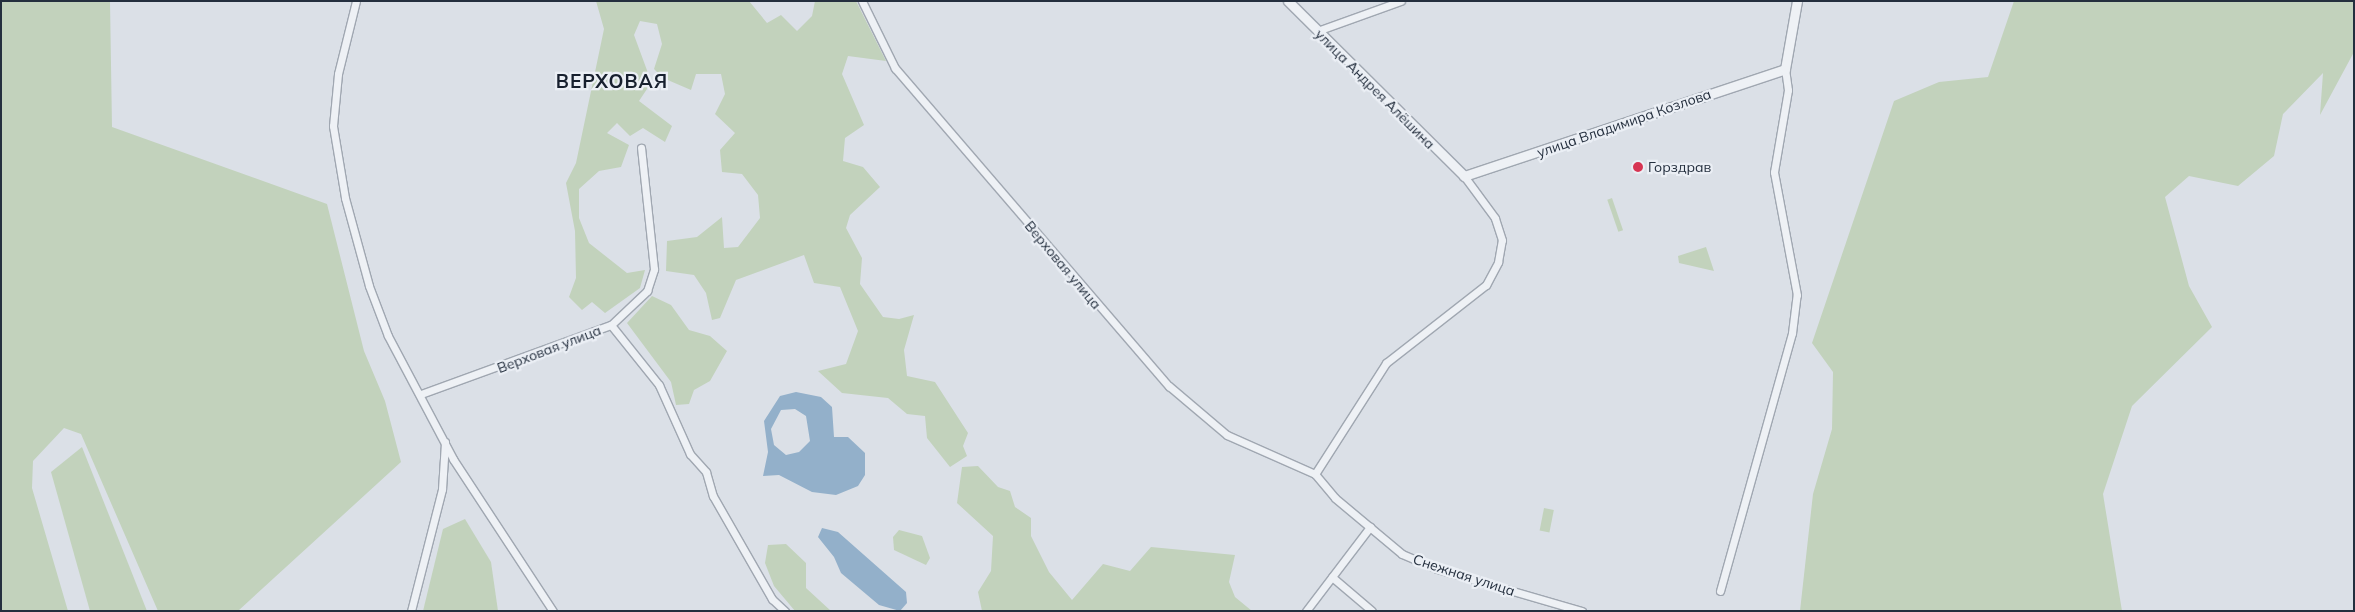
<!DOCTYPE html>
<meta charset="utf-8">
<style>
body{margin:0}
#map{position:relative;width:2355px;height:612px;overflow:hidden;background:#dbe0e7;font-family:Mulish,sans-serif}
div>[style]{position:absolute}
.green>*{inset:0;background:#c2d2bc;transform-origin:0 0}
.water>*{inset:0;background:#93b0ca}
.roads{filter:drop-shadow(1px 0 #a0a7b1) drop-shadow(-1px 0 #a0a7b1) drop-shadow(0 1px #a0a7b1) drop-shadow(0 -1px #a0a7b1)}
.minor>*{height:7px;margin:-3.5px;padding:0 3.5px;transform-origin:3.5px;border-radius:3.5px;background:#eef1f5}
.tertiary>*{height:9px;margin:-4.5px;padding:0 4.5px;transform-origin:4.5px;border-radius:4.5px;background:#eef1f5}
.dots>*{width:14px;height:14px;translate:-50% -50%;box-sizing:border-box;border:2px solid #ebeff5;border-radius:50%}
span{translate:-50% -50%;white-space:nowrap;text-align:center;line-height:1.15;-webkit-text-stroke:4.5px #ebeff5;paint-order:stroke}
.street-label{font-size:14px;color:#242f3e}
.poi-label{font-size:14px;color:#242f3e}
.left{translate:0 -50%;text-align:left}
.district-label{font-size:19px;color:#17202e;font-weight:700;letter-spacing:1px}
.frame{position:absolute;inset:0;border:2px solid #242f3e;pointer-events:none}
</style>
<div id="map">
<div class="green">
<div style="clip-path:polygon(1px 1px,110px 1px,112px 127px,327px 204px,364px 351px,385px 401px,401px 462px,238px 611px,158px 611px,81px 434px,64px 428px,33px 461px,32px 488px,68px 611px,1px 611px)"></div>
<div style="clip-path:polygon(596px 1px,749px 1px,767px 23px,781px 15px,797px 31px,812px 16px,815px 1px,856px 1px,886px 61px,848px 56px,842px 74px,864px 125px,845px 138px,843px 161px,863px 167px,880px 187px,850px 215px,846px 228px,862px 258px,860px 284px,883px 317px,899px 319px,914px 315px,904px 350px,907px 376px,935px 382px,968px 433px,963px 446px,967px 456px,950px 467px,927px 438px,925px 416px,907px 414px,888px 398px,842px 393px,818px 371px,846px 364px,858px 331px,840px 287px,814px 283px,804px 255px,736px 280px,720px 318px,712px 320px,706px 293px,694px 275px,666px 271px,667px 241px,697px 237px,722px 217px,724px 248px,738px 247px,760px 218px,758px 195px,742px 174px,722px 172px,720px 150px,735px 133px,715px 114px,725px 94px,721px 74px,696px 74px,691px 90px,663px 78px,654px 69px,662px 44px,657px 24px,640px 21px,634px 35px,648px 73px,647px 89px,639px 101px,672px 126px,665px 142px,643px 128px,630px 136px,617px 123px,607px 133px,629px 145px,621px 167px,599px 171px,579px 189px,579px 218px,589px 243px,627px 273px,645px 270px,640px 288px,605px 313px,592px 302px,582px 310px,569px 297px,576px 278px,575px 231px,566px 183px,576px 163px,604px 29px)"></div>
<div style="clip-path:polygon(2014px 1px,2354px 1px,2354px 52px,2320px 115px,2323px 73px,2283px 114px,2274px 156px,2238px 186px,2189px 176px,2165px 197px,2189px 286px,2212px 327px,2132px 406px,2103px 494px,2122px 611px,1800px 611px,1813px 494px,1832px 429px,1833px 372px,1812px 343px,1894px 101px,1939px 82px,1988px 77px)"></div>
<div style="left:1612px;top:198px;width:34px;height:5px;rotate:71deg"></div>
<div style="clip-path:polygon(1706px 247px,1714px 271px,1679px 263px,1678px 256px)"></div>
<div style="clip-path:polygon(652px 296px,671px 305px,689px 330px,710px 336px,727px 351px,710px 381px,694px 390px,689px 404px,676px 405px,671px 382px,627px 323px)"></div>
<div style="clip-path:polygon(82px 447px,147px 611px,90px 611px,51px 472px)"></div>
<div style="clip-path:polygon(978px 466px,998px 487px,1010px 491px,1015px 507px,1031px 518px,1031px 536px,1049px 572px,1072px 600px,1103px 564px,1130px 571px,1151px 547px,1235px 555px,1229px 582px,1235px 597px,1252px 611px,982px 611px,978px 592px,991px 571px,993px 536px,957px 503px,962px 467px)"></div>
<div style="left:1544px;top:508px;width:10px;height:23px;rotate:11deg"></div>
<div style="clip-path:polygon(465px 519px,491px 562px,498px 611px,423px 611px,443px 529px)"></div>
<div style="clip-path:polygon(899px 530px,922px 536px,930px 558px,926px 565px,894px 550px,893px 537px)"></div>
<div style="clip-path:polygon(786px 544px,806px 563px,806px 588px,831px 611px,795px 611px,774px 586px,765px 563px,768px 545px)"></div>
</div>
<div class="water">
<div style="clip-path:polygon(evenodd,796px 392px,821px 397px,832px 407px,834px 437px,848px 437px,865px 453px,865px 475px,858px 486px,836px 495px,812px 492px,779px 475px,763px 476px,768px 452px,764px 421px,780px 396px,796px 392px,795px 409px,806px 416px,810px 441px,799px 452px,786px 455px,774px 445px,771px 429px,781px 410px,795px 409px)"></div>
<div style="clip-path:polygon(822px 528px,838px 532px,906px 592px,907px 603px,900px 611px,879px 605px,841px 573px,834px 557px,818px 537px)"></div>
</div>
<div class="roads">
<div class="minor">
<div style="left:356px;top:1px;width:75px;rotate:103.9deg"></div>
<div style="left:338px;top:74px;width:52px;rotate:95.5deg"></div>
<div style="left:333px;top:126px;width:73px;rotate:80.5deg"></div>
<div style="left:345px;top:198px;width:91px;rotate:74.7deg"></div>
<div style="left:369px;top:286px;width:53px;rotate:69.2deg"></div>
<div style="left:388px;top:336px;width:139px;rotate:62.1deg"></div>
<div style="left:453px;top:459px;width:182px;rotate:56.7deg"></div>
<div style="left:862px;top:1px;width:75px;rotate:63.8deg"></div>
<div style="left:895px;top:68px;width:420px;rotate:49.3deg"></div>
<div style="left:1169px;top:386px;width:76px;rotate:40.2deg"></div>
<div style="left:1227px;top:435px;width:96px;rotate:23.9deg"></div>
<div style="left:1315px;top:474px;width:31px;rotate:50deg"></div>
<div style="left:1335px;top:498px;width:87px;rotate:39.9deg"></div>
<div style="left:1402px;top:554px;width:38px;rotate:23deg"></div>
<div style="left:1437px;top:569px;width:151px;rotate:16.2deg"></div>
<div style="left:1317px;top:31px;width:89px;rotate:-19.7deg"></div>
<div style="left:611px;top:325px;width:50px;rotate:-43.4deg"></div>
<div style="left:647px;top:291px;width:23px;rotate:-72deg"></div>
<div style="left:654px;top:269px;width:122px;rotate:-96.1deg"></div>
<div style="left:421px;top:394px;width:202px;rotate:-20deg"></div>
<div style="left:611px;top:325px;width:77px;rotate:51.3deg"></div>
<div style="left:659px;top:385px;width:76px;rotate:65.8deg"></div>
<div style="left:690px;top:454px;width:24px;rotate:48deg"></div>
<div style="left:706px;top:472px;width:25px;rotate:74deg"></div>
<div style="left:713px;top:496px;width:119px;rotate:60.2deg"></div>
<div style="left:772px;top:599px;width:18px;rotate:43deg"></div>
<div style="left:1315px;top:474px;width:132px;rotate:-57.4deg"></div>
<div style="left:1386px;top:363px;width:127px;rotate:-38deg"></div>
<div style="left:1486px;top:285px;width:26px;rotate:-62deg"></div>
<div style="left:1498px;top:262px;width:22px;rotate:-80deg"></div>
<div style="left:1502px;top:240px;width:23px;rotate:-108deg"></div>
<div style="left:1495px;top:218px;width:52px;rotate:-126.4deg"></div>
<div style="left:1332px;top:577px;width:52px;rotate:40.4deg"></div>
<div style="left:1720px;top:591px;width:268px;rotate:-74.4deg"></div>
<div style="left:1792px;top:333px;width:38px;rotate:-83deg"></div>
<div style="left:1797px;top:295px;width:125px;rotate:-100.6deg"></div>
<div style="left:1774px;top:172px;width:83px;rotate:-80.3deg"></div>
<div style="left:1788px;top:90px;width:21px;rotate:-98deg"></div>
<div style="left:411px;top:611px;width:126px;rotate:-75.7deg"></div>
<div style="left:442px;top:489px;width:47px;rotate:-86.3deg"></div>
<div style="left:1306px;top:611px;width:106px;rotate:-52.7deg"></div>
</div>
<div class="tertiary">
<div style="left:1288px;top:1px;width:248px;rotate:44.8deg"></div>
<div style="left:1464px;top:176px;width:338px;rotate:-18.4deg"></div>
<div style="left:1785px;top:69px;width:69px;rotate:-80deg"></div>
</div>
</div>
<div class="dots">
<div style="left:1638px;top:167px;background:#d73553"></div>
</div>
<div class="street-label">
<span style="left:1375px;top:89px;rotate:45deg">улица Андрея Алёшина</span>
<span style="left:1624px;top:123px;rotate:-19deg">улица Владимира Козлова</span>
<span style="left:1063px;top:265px;rotate:50deg">Верховая улица</span>
<span style="left:549px;top:349px;rotate:-21deg">Верховая улица</span>
<span style="left:1464px;top:575px;rotate:18deg">Снежная улица</span>
</div>
<div class="poi-label">
<span class="left" style="left:1648px;top:167px">Горздрав</span>
</div>
<div class="district-label">
<span style="left:612px;top:82px">ВЕРХОВАЯ</span>
</div>
<div class="frame"></div>
</div>
